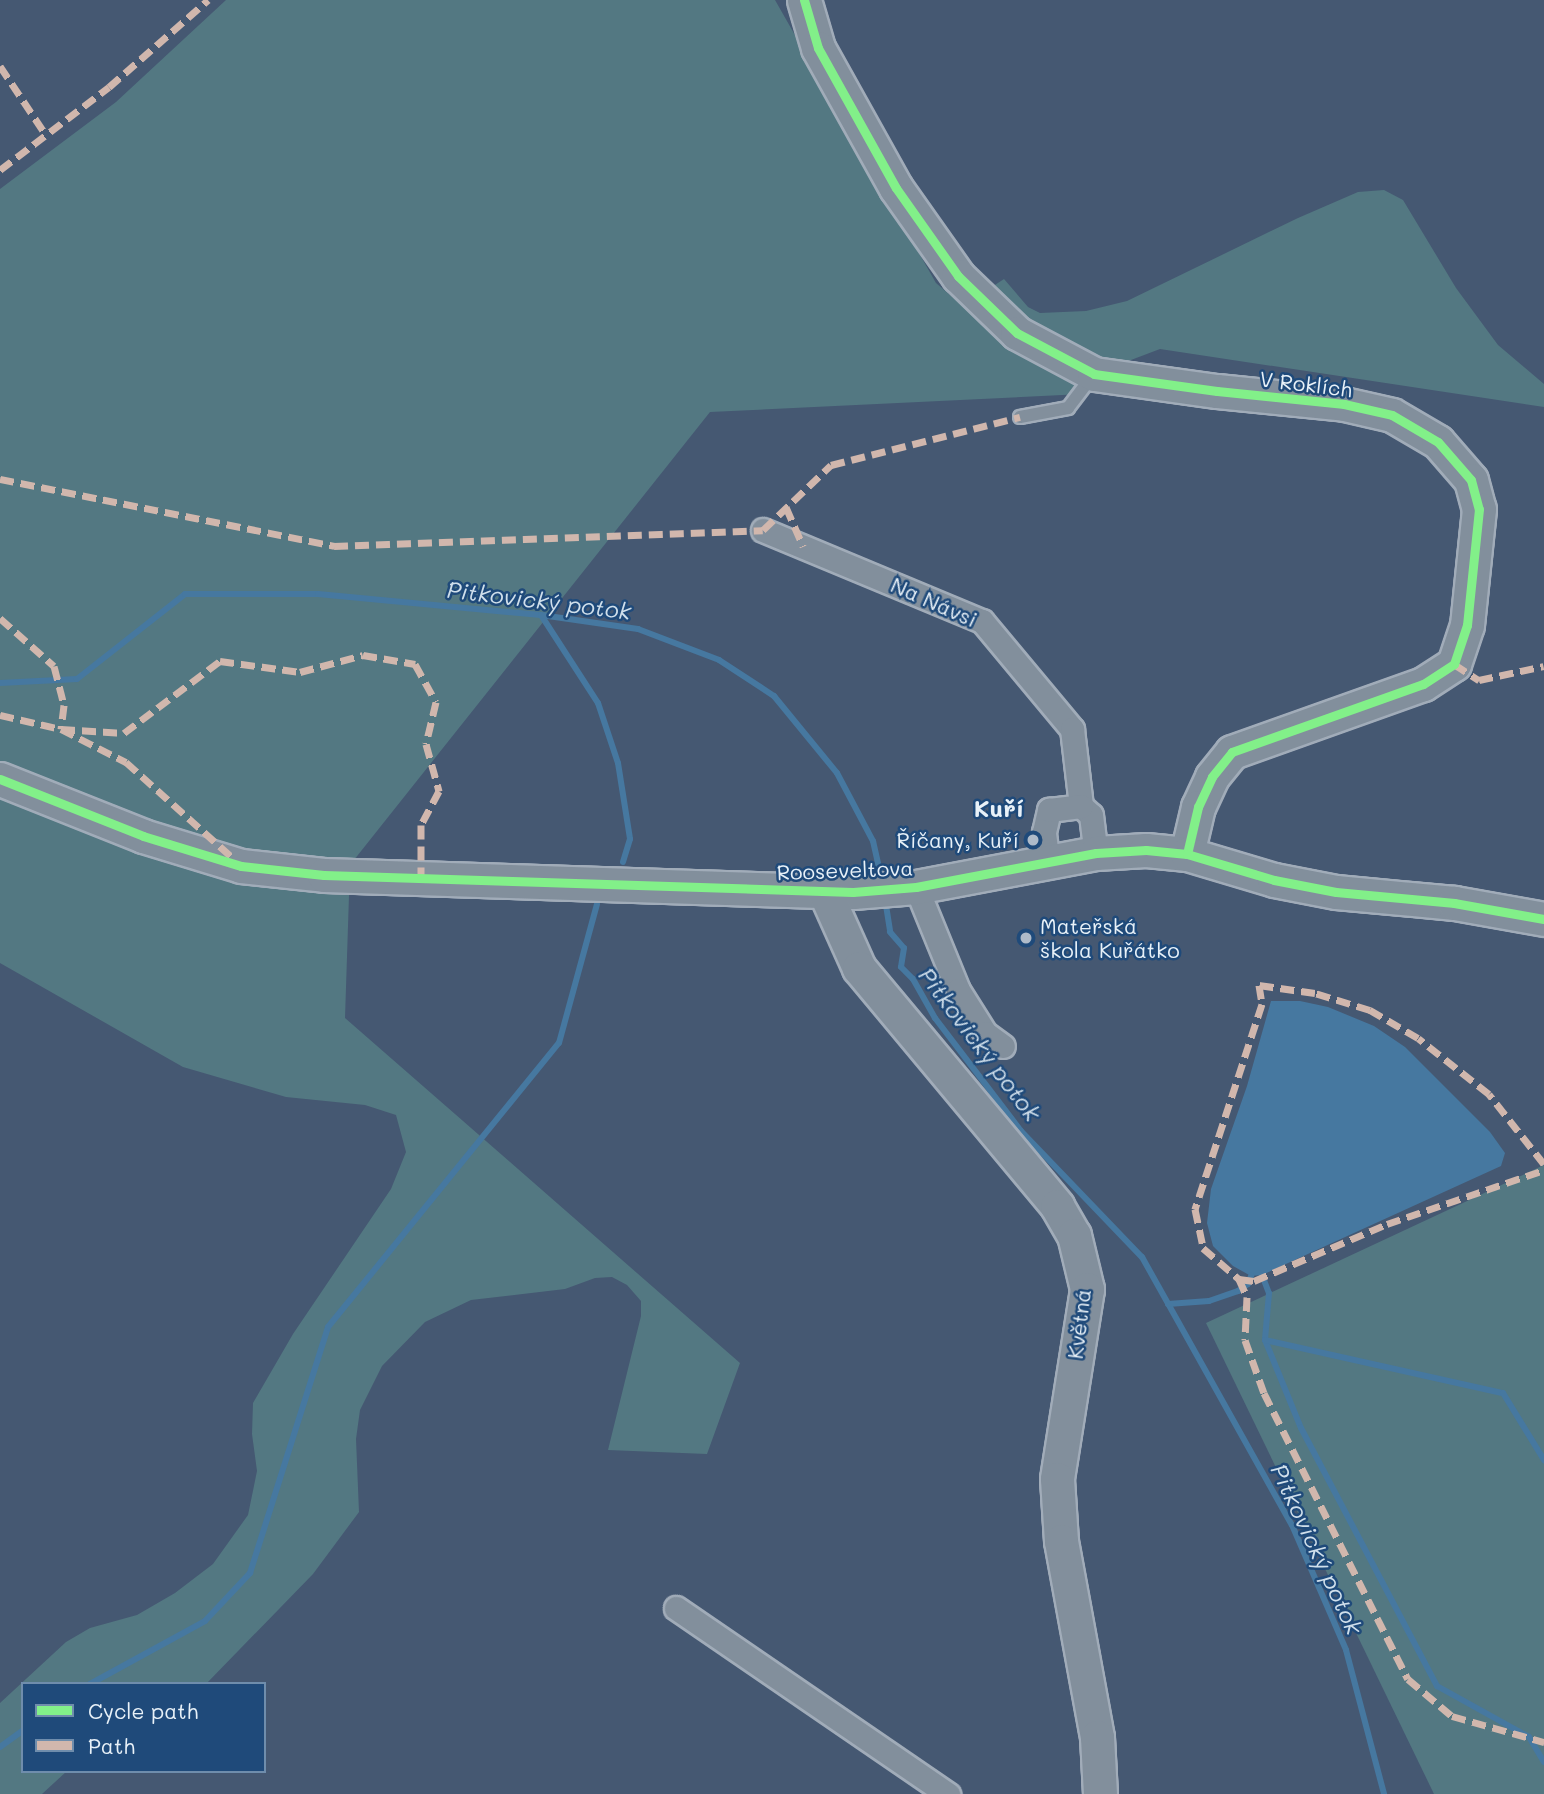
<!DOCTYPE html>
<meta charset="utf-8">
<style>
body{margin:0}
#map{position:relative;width:1544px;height:1794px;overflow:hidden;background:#455872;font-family:Mali,sans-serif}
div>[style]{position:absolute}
.green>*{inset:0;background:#537882}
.water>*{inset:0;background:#4678a0}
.stream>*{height:6px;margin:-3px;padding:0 3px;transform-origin:3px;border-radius:3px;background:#4678a0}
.roads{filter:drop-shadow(2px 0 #a1acb9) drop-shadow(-2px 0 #a1acb9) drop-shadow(0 2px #a1acb9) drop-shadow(0 -2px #a1acb9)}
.lane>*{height:12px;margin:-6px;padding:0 6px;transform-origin:6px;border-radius:6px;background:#828f9c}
.street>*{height:23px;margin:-11.5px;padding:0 11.5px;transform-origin:11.5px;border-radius:11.5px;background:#828f9c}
.secondary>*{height:33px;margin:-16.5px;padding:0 16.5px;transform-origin:16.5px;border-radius:16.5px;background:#828f9c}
.quiet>*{height:7px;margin-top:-3.5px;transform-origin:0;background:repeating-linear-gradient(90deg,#d1b7ad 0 14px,transparent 0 21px)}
.cycleway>*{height:9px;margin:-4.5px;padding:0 4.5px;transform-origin:4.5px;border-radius:4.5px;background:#82f089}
.dots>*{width:19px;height:19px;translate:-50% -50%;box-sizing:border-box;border:4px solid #1f4a7a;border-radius:50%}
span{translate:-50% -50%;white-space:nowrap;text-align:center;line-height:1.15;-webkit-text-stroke:5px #1f4a7a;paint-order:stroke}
.street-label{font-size:21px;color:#e8f1f8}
.poi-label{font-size:21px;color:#e8f1f8}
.right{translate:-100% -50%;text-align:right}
.left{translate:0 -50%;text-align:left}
.water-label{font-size:23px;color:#d0dfeb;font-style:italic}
.quarter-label{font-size:24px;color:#e8f1f8;font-weight:700}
.legend{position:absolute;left:21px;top:1682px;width:245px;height:91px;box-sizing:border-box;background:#1f4a7a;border:2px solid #6f8dac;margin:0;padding:9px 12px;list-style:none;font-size:21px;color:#e8f1f8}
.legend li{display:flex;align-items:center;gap:14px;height:35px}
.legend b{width:35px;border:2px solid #6f8dac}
</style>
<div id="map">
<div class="green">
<div style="clip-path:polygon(226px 0,775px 0,936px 283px,963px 306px,1004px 279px,1028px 307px,1040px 313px,1086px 311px,1127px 301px,1298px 218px,1358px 192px,1384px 190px,1403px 200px,1456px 288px,1498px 345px,1544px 384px,1544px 407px,1160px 349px,1094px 374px,1083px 394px,710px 412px,350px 865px,345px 1018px,740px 1363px,707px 1454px,608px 1450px,641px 1316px,641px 1301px,627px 1285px,612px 1277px,595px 1278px,565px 1289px,471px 1300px,425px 1322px,382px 1366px,360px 1410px,356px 1439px,359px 1512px,313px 1574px,206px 1684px,23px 1684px,23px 1771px,67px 1771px,42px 1794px,0 1794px,0 1703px,66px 1642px,90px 1628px,137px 1615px,175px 1593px,213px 1564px,248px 1515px,257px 1471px,252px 1434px,253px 1403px,293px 1334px,391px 1189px,406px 1152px,396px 1115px,365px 1105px,286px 1097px,183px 1067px,0 963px,0 189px,116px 102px)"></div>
<div style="clip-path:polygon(1544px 1165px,1544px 1794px,1434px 1794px,1206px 1323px)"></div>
</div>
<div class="water">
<div style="clip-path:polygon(1271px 1001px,1300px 1001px,1328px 1007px,1374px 1026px,1405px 1047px,1490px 1132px,1505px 1153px,1501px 1166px,1262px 1275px,1251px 1276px,1233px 1266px,1213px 1246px,1207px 1223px,1211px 1189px,1247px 1086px)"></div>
</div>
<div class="stream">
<div style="left:541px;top:615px;width:105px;rotate:57.1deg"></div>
<div style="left:598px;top:703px;width:63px;rotate:71.6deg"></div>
<div style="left:618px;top:763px;width:77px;rotate:81deg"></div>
<div style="left:630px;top:839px;width:24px;rotate:107deg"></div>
<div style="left:0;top:683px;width:77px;rotate:-3deg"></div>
<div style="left:77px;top:679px;width:137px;rotate:-38.2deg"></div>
<div style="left:185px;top:594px;width:133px"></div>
<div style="left:318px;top:594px;width:224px;rotate:5.4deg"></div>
<div style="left:541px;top:615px;width:98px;rotate:8.2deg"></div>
<div style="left:638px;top:629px;width:87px;rotate:20.9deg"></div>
<div style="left:719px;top:660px;width:66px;rotate:33.2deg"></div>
<div style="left:774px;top:696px;width:99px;rotate:50.7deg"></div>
<div style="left:837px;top:773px;width:77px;rotate:62.1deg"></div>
<div style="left:873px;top:841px;width:41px;rotate:77.3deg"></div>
<div style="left:885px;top:899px;width:33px;rotate:81deg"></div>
<div style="left:890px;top:932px;width:21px;rotate:49deg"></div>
<div style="left:904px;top:948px;width:19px;rotate:99deg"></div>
<div style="left:901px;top:967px;width:17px;rotate:45deg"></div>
<div style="left:913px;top:979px;width:45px;rotate:60.6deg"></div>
<div style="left:935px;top:1018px;width:142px;rotate:52.7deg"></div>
<div style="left:1021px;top:1131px;width:175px;rotate:46.2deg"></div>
<div style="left:1142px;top:1257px;width:307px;rotate:60.8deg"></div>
<div style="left:1292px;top:1525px;width:136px;rotate:66.6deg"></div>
<div style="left:1346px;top:1650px;width:149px;rotate:75.2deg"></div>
<div style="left:1262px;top:1275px;width:19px;rotate:69deg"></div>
<div style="left:1269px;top:1293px;width:47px;rotate:94.9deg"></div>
<div style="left:1265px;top:1340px;width:95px;rotate:67.8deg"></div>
<div style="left:1301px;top:1428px;width:292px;rotate:62.2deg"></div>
<div style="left:1437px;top:1686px;width:105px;rotate:29deg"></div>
<div style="left:1529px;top:1737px;width:29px;rotate:59deg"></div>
<div style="left:1168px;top:1304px;width:41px;rotate:-4.2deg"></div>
<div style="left:1209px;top:1301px;width:31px;rotate:-19deg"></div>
<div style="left:1238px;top:1291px;width:12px;rotate:-35deg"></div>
<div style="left:1248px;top:1284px;width:9px;rotate:-69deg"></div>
<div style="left:1265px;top:1340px;width:244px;rotate:12.6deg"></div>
<div style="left:1503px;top:1393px;width:79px;rotate:58.5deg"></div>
<div style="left:90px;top:1684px;width:131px;rotate:-28.7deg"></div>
<div style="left:205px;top:1621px;width:66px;rotate:-46.8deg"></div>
<div style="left:250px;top:1573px;width:258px;rotate:-72.4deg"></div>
<div style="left:328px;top:1327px;width:366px;rotate:-50.9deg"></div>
<div style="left:559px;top:1043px;width:144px;rotate:-74.7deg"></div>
<div style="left:0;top:1747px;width:29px;rotate:-36deg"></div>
</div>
<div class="roads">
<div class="lane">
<div style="left:1020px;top:417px;width:49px;rotate:-10.6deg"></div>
<div style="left:1068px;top:408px;width:41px;rotate:-52.9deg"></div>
</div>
<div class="street">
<div style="left:763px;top:530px;width:237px;rotate:22.6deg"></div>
<div style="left:982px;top:621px;width:141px;rotate:50.2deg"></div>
<div style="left:1072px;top:729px;width:78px;rotate:83.3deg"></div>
<div style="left:1081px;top:806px;width:13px;rotate:42deg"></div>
<div style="left:1091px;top:815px;width:38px;rotate:83deg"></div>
<div style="left:1048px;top:862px;width:30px;rotate:-98deg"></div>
<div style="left:1044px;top:832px;width:23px;rotate:-77deg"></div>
<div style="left:1049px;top:810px;width:32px;rotate:-7deg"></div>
<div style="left:916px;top:887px;width:111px;rotate:67.8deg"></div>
<div style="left:958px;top:990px;width:51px;rotate:57.9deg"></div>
<div style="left:985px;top:1033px;width:22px;rotate:36deg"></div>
<div style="left:676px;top:1608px;width:330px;rotate:34.4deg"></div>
</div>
<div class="secondary">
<div style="left:804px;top:0;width:50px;rotate:73.7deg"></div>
<div style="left:818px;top:48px;width:160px;rotate:60.9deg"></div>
<div style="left:896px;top:188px;width:108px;rotate:54.8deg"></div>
<div style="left:958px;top:276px;width:82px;rotate:44deg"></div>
<div style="left:1017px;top:333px;width:87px;rotate:28deg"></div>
<div style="left:1094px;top:374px;width:124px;rotate:7.9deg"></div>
<div style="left:1217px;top:391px;width:128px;rotate:5.8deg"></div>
<div style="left:1344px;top:404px;width:49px;rotate:12.9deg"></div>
<div style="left:1392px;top:415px;width:53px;rotate:30.4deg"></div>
<div style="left:1438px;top:442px;width:50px;rotate:49deg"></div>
<div style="left:1471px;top:480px;width:30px;rotate:75deg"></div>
<div style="left:1479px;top:509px;width:117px;rotate:95.9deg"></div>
<div style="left:1467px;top:625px;width:41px;rotate:108.4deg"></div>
<div style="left:1454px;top:664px;width:37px;rotate:147deg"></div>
<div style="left:1423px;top:684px;width:203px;rotate:160.4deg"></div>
<div style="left:1232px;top:752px;width:32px;rotate:129deg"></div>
<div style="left:1212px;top:777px;width:33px;rotate:115deg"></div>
<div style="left:1198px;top:807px;width:48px;rotate:103.2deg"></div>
<div style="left:0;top:779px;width:154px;rotate:21.7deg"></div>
<div style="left:143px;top:836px;width:102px;rotate:17deg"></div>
<div style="left:241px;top:866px;width:83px;rotate:6.2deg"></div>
<div style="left:324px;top:875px;width:529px;rotate:1.84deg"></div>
<div style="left:853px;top:892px;width:63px;rotate:-4.5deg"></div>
<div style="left:916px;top:887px;width:183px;rotate:-10.7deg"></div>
<div style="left:1096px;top:853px;width:50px;rotate:-3.4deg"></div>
<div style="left:1146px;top:850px;width:41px;rotate:5.6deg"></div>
<div style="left:1187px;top:854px;width:91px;rotate:16.6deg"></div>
<div style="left:1274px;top:880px;width:63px;rotate:11deg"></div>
<div style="left:1336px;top:892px;width:119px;rotate:5.3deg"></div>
<div style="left:1454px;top:903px;width:91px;rotate:10.1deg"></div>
<div style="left:825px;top:892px;width:83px;rotate:65.9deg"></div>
<div style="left:859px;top:968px;width:310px;rotate:50.2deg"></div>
<div style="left:1057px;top:1206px;width:34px;rotate:60deg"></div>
<div style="left:1074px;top:1235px;width:56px;rotate:76.5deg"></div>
<div style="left:1087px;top:1289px;width:192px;rotate:99deg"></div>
<div style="left:1057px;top:1479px;width:62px;rotate:86.3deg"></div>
<div style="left:1061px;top:1541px;width:199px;rotate:79.6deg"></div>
<div style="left:1097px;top:1737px;width:57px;rotate:87deg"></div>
</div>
</div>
<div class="quiet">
<div style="left:0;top:66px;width:83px;rotate:56.3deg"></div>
<div style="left:0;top:170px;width:137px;rotate:-37.3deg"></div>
<div style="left:109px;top:87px;width:132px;rotate:-41.3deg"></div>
<div style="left:0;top:479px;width:341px;rotate:11.3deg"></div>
<div style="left:334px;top:546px;width:429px;rotate:-2.1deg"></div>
<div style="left:763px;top:530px;width:94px;rotate:-43.7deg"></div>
<div style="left:831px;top:465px;width:195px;rotate:-14.3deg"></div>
<div style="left:786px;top:507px;width:43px;rotate:66.4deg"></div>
<div style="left:0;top:618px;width:72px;rotate:41.6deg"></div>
<div style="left:54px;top:666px;width:40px;rotate:75.6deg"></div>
<div style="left:64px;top:705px;width:24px;rotate:97deg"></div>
<div style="left:61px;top:729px;width:63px;rotate:3.6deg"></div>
<div style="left:124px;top:733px;width:120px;rotate:-36.9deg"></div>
<div style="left:220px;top:661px;width:81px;rotate:7.8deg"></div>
<div style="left:300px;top:672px;width:65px;rotate:-15.1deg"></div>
<div style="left:363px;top:655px;width:53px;rotate:9.8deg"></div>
<div style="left:415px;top:664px;width:43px;rotate:61.1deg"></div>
<div style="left:436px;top:702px;width:43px;rotate:103.4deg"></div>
<div style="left:426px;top:744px;width:49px;rotate:74.5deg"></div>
<div style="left:439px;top:791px;width:38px;rotate:118deg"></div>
<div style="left:421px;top:825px;width:54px;rotate:90deg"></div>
<div style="left:1454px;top:664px;width:30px;rotate:33deg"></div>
<div style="left:1479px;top:680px;width:66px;rotate:-12.2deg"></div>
<div style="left:0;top:715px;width:63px;rotate:12.9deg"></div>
<div style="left:61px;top:729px;width:73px;rotate:26.9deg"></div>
<div style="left:126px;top:762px;width:145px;rotate:41.9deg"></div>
<div style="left:1544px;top:1164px;width:89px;rotate:-128.2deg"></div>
<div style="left:1489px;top:1094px;width:90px;rotate:-141.7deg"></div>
<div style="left:1418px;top:1038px;width:56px;rotate:-149.7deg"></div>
<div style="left:1370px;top:1010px;width:58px;rotate:-162.8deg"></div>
<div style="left:1315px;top:993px;width:57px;rotate:-171.9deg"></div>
<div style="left:1259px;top:985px;width:19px;rotate:81deg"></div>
<div style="left:1262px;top:1004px;width:216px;rotate:108.1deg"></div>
<div style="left:1195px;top:1209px;width:40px;rotate:78deg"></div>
<div style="left:1203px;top:1248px;width:48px;rotate:40.7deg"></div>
<div style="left:1239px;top:1279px;width:15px;rotate:8deg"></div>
<div style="left:1254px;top:1281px;width:145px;rotate:-23.2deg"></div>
<div style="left:1387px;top:1224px;width:166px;rotate:-19deg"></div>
<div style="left:1239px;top:1279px;width:20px;rotate:66deg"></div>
<div style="left:1247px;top:1297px;width:43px;rotate:92.7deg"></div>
<div style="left:1245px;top:1340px;width:56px;rotate:70.3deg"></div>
<div style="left:1264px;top:1393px;width:320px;rotate:63.3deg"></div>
<div style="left:1408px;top:1679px;width:57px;rotate:40.1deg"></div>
<div style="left:1452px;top:1716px;width:96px;rotate:15.8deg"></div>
</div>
<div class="cycleway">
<div style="left:804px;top:0;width:50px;rotate:73.7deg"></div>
<div style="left:818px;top:48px;width:160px;rotate:60.9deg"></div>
<div style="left:896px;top:188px;width:108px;rotate:54.8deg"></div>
<div style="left:958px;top:276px;width:82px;rotate:44deg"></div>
<div style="left:1017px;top:333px;width:87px;rotate:28deg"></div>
<div style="left:1094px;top:374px;width:124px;rotate:7.9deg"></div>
<div style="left:1217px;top:391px;width:128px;rotate:5.8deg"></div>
<div style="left:1344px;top:404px;width:49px;rotate:12.9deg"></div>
<div style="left:1392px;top:415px;width:53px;rotate:30.4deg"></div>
<div style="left:1438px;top:442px;width:50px;rotate:49deg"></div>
<div style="left:1471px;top:480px;width:30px;rotate:75deg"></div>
<div style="left:1479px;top:509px;width:117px;rotate:95.9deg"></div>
<div style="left:1467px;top:625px;width:41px;rotate:108.4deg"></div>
<div style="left:1454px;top:664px;width:37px;rotate:147deg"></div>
<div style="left:1423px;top:684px;width:203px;rotate:160.4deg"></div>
<div style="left:1232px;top:752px;width:32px;rotate:129deg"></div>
<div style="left:1212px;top:777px;width:33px;rotate:115deg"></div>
<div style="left:1198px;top:807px;width:48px;rotate:103.2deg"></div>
<div style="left:0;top:779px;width:154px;rotate:21.7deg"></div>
<div style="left:143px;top:836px;width:102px;rotate:17deg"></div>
<div style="left:241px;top:866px;width:83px;rotate:6.2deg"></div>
<div style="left:324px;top:875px;width:529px;rotate:1.84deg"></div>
<div style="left:853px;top:892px;width:63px;rotate:-4.5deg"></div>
<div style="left:916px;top:887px;width:183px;rotate:-10.7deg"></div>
<div style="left:1096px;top:853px;width:50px;rotate:-3.4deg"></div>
<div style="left:1146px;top:850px;width:41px;rotate:5.6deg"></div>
<div style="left:1187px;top:854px;width:91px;rotate:16.6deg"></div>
<div style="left:1274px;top:880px;width:63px;rotate:11deg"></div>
<div style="left:1336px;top:892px;width:119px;rotate:5.3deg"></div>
<div style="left:1454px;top:903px;width:91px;rotate:10.1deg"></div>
</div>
<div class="dots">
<div style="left:1033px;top:840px;background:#afbbc9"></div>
<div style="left:1026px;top:938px;background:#afbbc9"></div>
</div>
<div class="street-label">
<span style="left:1306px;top:384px;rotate:7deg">V Roklích</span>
<span style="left:934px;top:602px;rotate:24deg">Na Návsi</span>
<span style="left:845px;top:870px;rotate:-2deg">Rooseveltova</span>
<span style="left:1079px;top:1324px;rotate:-83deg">Květná</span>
</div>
<div class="poi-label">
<span class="right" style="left:1019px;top:840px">Říčany, Kuří</span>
<span class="left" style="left:1040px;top:938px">Mateřská<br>škola Kuřátko</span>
</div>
<div class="water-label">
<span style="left:539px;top:600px;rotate:7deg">Pitkovický potok</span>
<span style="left:980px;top:1044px;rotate:53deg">Pitkovický potok</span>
<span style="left:1317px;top:1549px;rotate:65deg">Pitkovický potok</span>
</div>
<div class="quarter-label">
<span style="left:999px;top:808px">Kuří</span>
</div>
<ul class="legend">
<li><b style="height:9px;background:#82f089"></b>Cycle path</li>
<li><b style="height:9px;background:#d1b7ad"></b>Path</li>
</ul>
</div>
